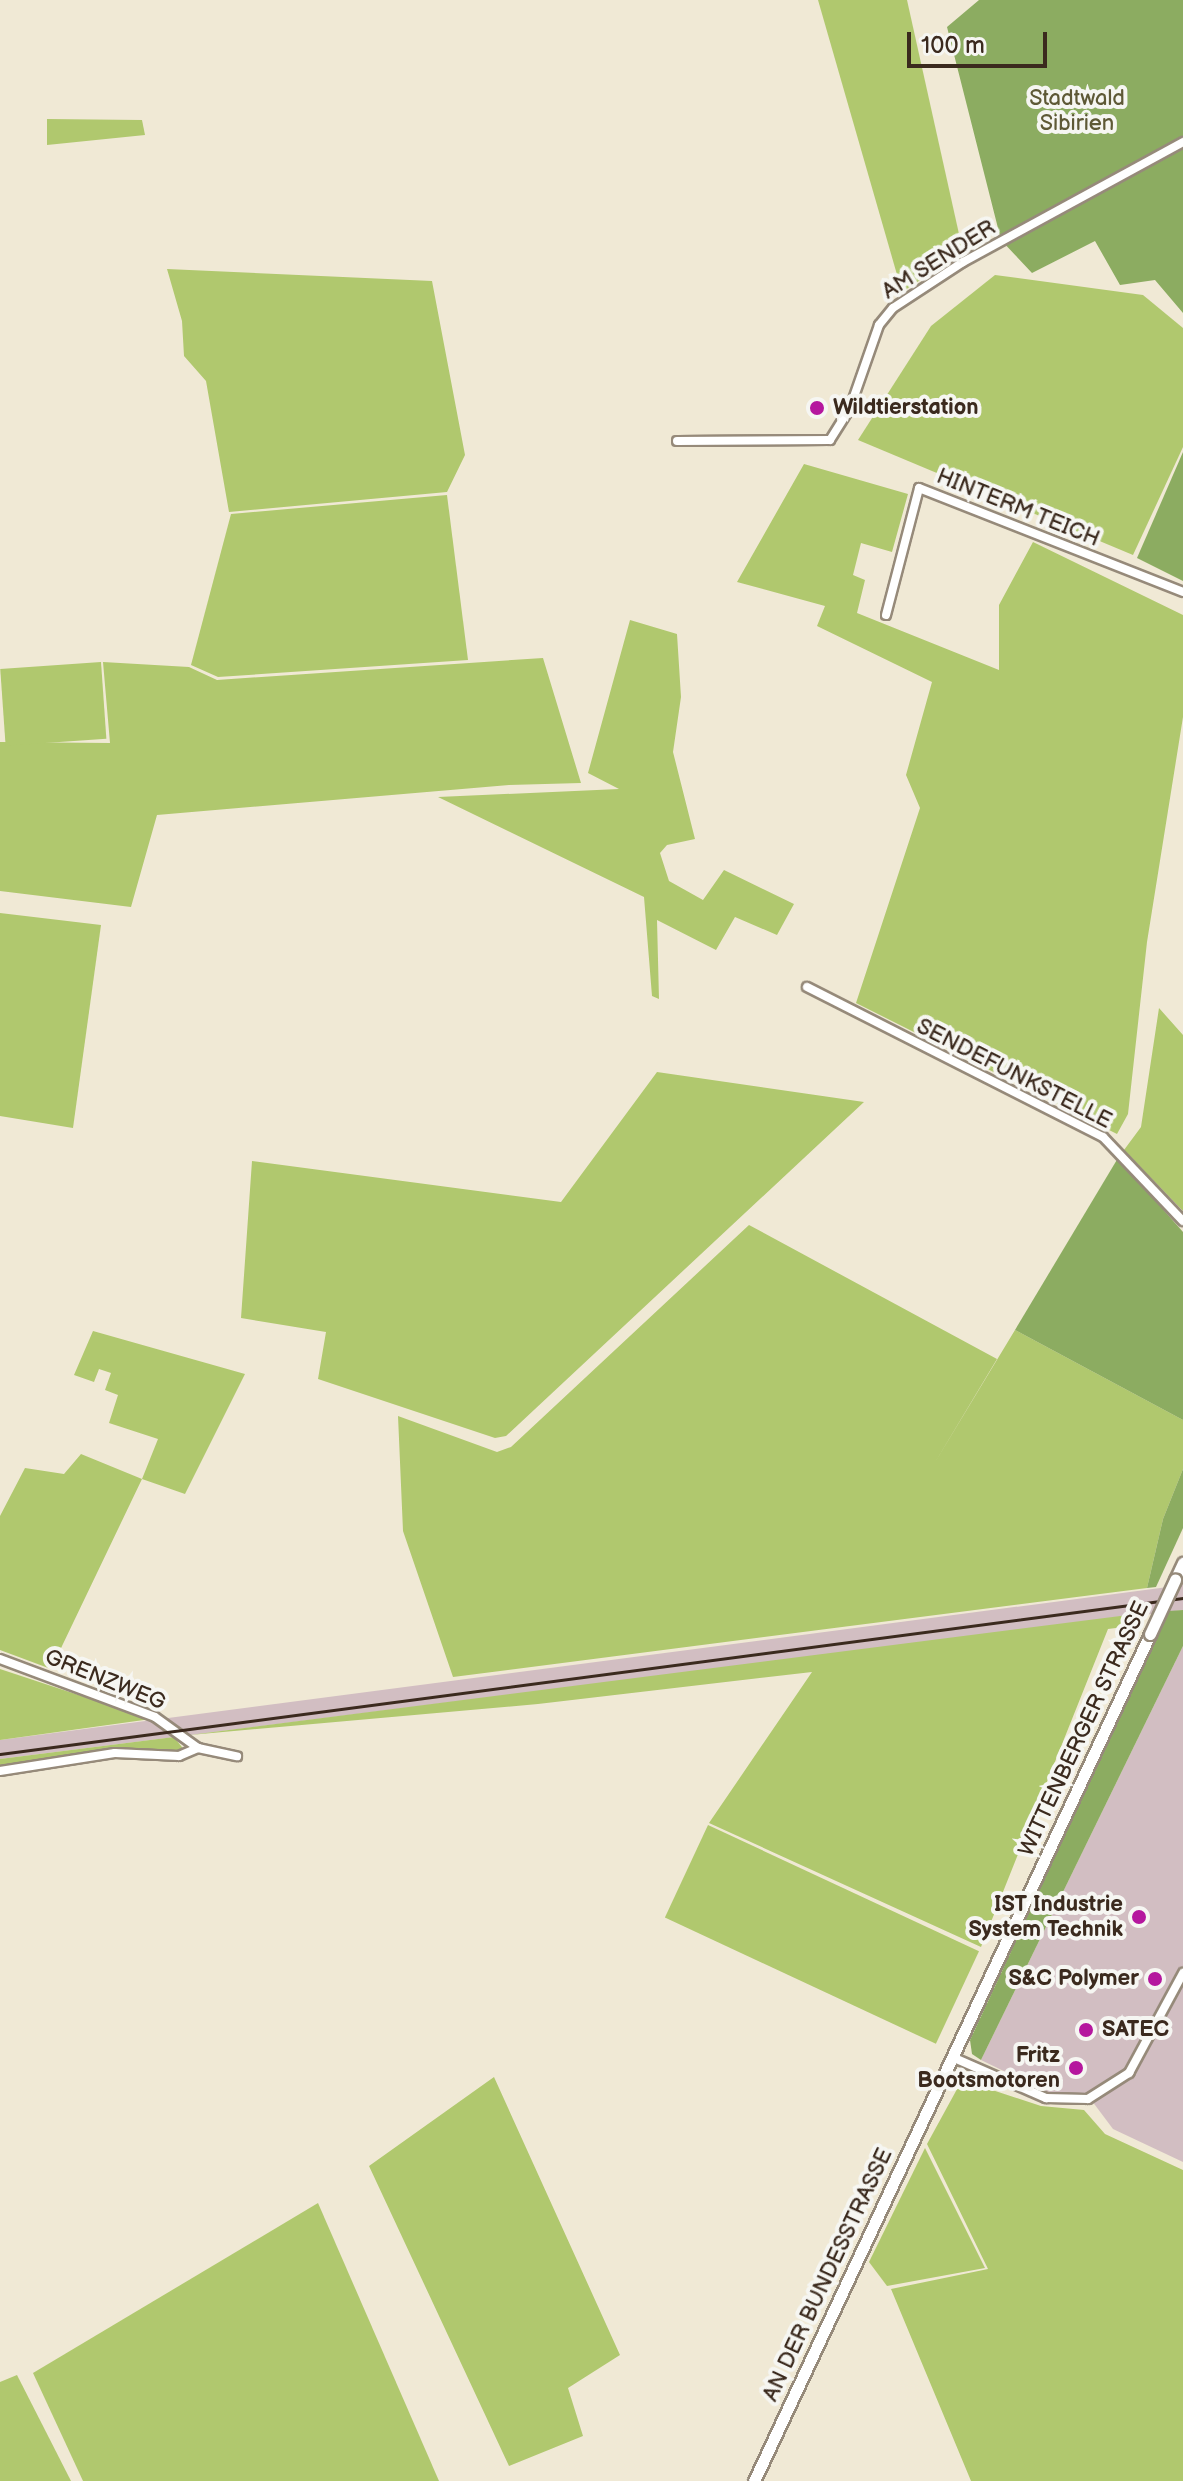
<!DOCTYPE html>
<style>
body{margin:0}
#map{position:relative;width:1183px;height:2481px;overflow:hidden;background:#f0e9d5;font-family:"Balsamiq Sans",sans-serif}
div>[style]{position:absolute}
.industrial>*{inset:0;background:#d2bec2}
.green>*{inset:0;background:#b0c86e;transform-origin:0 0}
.forest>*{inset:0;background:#8cac61}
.roads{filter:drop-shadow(2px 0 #968a7a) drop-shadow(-2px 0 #968a7a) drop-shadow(0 2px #968a7a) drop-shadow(0 -2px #968a7a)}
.street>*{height:8px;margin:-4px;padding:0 4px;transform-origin:4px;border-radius:4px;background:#fff}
.secondary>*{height:11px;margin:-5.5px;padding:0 5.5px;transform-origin:5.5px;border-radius:5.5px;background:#fff}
.rail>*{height:3px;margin:-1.5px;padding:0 1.5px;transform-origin:1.5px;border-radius:1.5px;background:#3b2a1e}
.bridges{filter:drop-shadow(2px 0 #968a7a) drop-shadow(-2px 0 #968a7a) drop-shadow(0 2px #968a7a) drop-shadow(0 -2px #968a7a)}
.secondary-bridge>*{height:11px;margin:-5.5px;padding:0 5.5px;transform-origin:5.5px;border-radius:5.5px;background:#fff}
.dots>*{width:22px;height:22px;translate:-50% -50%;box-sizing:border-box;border:4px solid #f6f6f2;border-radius:50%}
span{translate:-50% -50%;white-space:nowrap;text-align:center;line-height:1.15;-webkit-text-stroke:8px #f6f6f2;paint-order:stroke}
.park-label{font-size:22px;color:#5e5936}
.street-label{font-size:22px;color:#3b2a1e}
.poi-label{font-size:22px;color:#3b2a1e;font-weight:700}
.left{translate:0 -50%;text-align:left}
.right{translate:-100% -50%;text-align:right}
.scale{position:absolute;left:907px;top:32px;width:140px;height:36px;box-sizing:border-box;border:4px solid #3b2a1e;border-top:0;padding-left:10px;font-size:24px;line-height:28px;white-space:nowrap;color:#3b2a1e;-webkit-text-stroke:6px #f6f6f2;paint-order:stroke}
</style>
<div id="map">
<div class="industrial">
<div style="clip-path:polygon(1183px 1585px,1183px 1610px,0 1759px,0 1740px)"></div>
<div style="clip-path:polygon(1183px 1646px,1183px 2162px,1113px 2129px,1086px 2093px,1049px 2093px,981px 2060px)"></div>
</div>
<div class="green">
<div style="clip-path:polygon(818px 0,907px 0,963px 252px,902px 292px)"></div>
<div style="clip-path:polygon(47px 119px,142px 120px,145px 135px,47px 145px)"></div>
<div style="clip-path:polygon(167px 269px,432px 281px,465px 455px,447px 492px,229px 512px,206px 381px,184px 356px,182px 321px)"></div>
<div style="clip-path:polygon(995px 275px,1143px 295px,1183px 328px,1183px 447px,1133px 555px,858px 440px,931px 326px)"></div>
<div style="clip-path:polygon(804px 464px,908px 494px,892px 552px,861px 543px,853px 575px,865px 580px,857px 613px,999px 670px,999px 605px,1033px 542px,1183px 615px,1183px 717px,1147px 942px,1128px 1114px,1117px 1134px,856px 1003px,920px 808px,906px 775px,932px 682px,817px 626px,825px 606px,737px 582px)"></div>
<div style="clip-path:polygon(447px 495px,468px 660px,218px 677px,191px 665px,231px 514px)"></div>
<div style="clip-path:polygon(630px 620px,677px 634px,681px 697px,673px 752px,695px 839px,667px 845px,660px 853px,669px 881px,703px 900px,724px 870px,794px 904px,777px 935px,735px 917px,716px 950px,657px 920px,659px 999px,652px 996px,644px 897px,438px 797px,619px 789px,588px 773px)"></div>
<div style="clip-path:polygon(543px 658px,581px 783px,509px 785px,157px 815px,131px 907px,0 891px,0 742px,110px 743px,103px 662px,189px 667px,217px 680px)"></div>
<div style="left:101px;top:662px;width:77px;height:101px;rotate:86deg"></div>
<div style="clip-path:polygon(0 913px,101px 925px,73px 1128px,0 1116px)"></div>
<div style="clip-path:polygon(1159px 1008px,1183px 1035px,1183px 1211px,1124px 1150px,1141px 1127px)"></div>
<div style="clip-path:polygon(657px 1072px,864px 1102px,506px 1436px,495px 1438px,318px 1379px,326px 1332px,241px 1318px,252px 1161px,561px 1202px)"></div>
<div style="clip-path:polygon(749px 1225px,997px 1359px,934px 1464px,1015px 1330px,1183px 1420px,1183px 1469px,1163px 1519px,1147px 1588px,453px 1677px,403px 1531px,398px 1416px,497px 1452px,511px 1447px)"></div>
<div style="clip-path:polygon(93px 1331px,245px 1374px,185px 1494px,142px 1479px,51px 1669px,0 1650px,0 1516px,25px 1468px,64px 1474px,81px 1454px,142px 1479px,158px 1439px,109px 1423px,118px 1395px,105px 1390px,111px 1373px,99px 1369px,94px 1382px,74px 1375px)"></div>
<div style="clip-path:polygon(1144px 1613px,1139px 1625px,1108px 1629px,981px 1947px,709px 1823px,812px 1672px,538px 1704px,190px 1735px)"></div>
<div style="clip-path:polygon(0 1669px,151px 1719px,0 1740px)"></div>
<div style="clip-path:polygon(174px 1737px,185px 1751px,114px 1752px,0 1767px,0 1759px)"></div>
<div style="left:708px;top:1825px;width:299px;height:102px;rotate:25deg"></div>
<div style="clip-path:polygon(494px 2077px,620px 2355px,568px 2388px,583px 2436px,509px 2466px,369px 2166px)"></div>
<div style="clip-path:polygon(962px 2080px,1041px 2106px,1084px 2110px,1105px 2134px,1183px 2170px,1183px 2481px,971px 2481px,891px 2289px,988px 2269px,927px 2144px)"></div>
<div style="clip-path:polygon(925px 2148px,985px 2268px,887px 2286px,869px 2262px)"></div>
<div style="clip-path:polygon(318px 2203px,439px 2481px,83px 2481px,33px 2373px)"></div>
<div style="clip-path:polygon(17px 2375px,71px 2481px,0 2481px,0 2382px)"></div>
</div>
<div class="forest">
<div style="clip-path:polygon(979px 0,1183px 0,1183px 313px,1155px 280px,1120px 285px,1095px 241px,1032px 273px,1001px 240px,947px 27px)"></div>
<div style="clip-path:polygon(1183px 452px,1183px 581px,1137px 558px)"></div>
<div style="clip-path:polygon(1118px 1158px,1183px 1232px,1183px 1420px,1015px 1330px)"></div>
<div style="clip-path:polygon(1183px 1469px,1183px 1528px,1156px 1587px,1147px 1588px,1163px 1519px)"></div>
<div style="clip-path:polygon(1183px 1610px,1183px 1646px,981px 2060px,972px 2054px,970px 2040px,1169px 1611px)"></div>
</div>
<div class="roads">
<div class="street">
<div style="left:677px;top:441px;width:153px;rotate:-0.4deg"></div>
<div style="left:830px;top:440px;width:38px;rotate:-58deg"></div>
<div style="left:850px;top:408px;width:88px;rotate:-70.7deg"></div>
<div style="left:879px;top:325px;width:22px;rotate:-51deg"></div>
<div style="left:893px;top:308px;width:84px;rotate:-33.3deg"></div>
<div style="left:963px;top:262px;width:251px;rotate:-28.6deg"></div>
<div style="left:886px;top:615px;width:131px;rotate:-75.4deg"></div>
<div style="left:919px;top:488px;width:284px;rotate:21.5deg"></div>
<div style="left:807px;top:987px;width:332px;rotate:26.9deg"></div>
<div style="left:1103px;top:1137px;width:116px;rotate:46.4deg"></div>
<div style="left:0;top:1659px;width:165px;rotate:20.5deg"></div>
<div style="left:155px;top:1717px;width:53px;rotate:35.8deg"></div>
<div style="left:198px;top:1748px;width:40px;rotate:12deg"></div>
<div style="left:0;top:1771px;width:116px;rotate:-8.9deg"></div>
<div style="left:115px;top:1753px;width:64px;rotate:2.7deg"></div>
<div style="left:179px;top:1756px;width:21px;rotate:-23deg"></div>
<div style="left:952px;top:2057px;width:103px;rotate:23.6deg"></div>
<div style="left:1046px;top:2098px;width:42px;rotate:1.4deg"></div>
<div style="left:1088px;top:2099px;width:49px;rotate:-32.4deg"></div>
<div style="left:1129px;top:2073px;width:114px;rotate:-61.6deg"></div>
</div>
<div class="secondary">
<div style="left:1175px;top:1580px;width:19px;rotate:-65deg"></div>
<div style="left:754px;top:2481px;width:935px;rotate:-64.94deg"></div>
</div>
</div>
<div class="rail">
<div style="left:0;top:1754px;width:1193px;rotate:-7.51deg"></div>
</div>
<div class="bridges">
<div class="secondary-bridge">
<div style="left:1150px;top:1634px;width:60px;rotate:-65.2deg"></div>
</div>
</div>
<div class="dots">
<div style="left:817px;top:408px;background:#b5179e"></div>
<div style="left:1139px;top:1917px;background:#b5179e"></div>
<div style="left:1155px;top:1979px;background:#b5179e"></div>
<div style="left:1086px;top:2030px;background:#b5179e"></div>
<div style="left:1076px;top:2068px;background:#b5179e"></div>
</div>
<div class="park-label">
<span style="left:1077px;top:111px">Stadtwald<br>Sibirien</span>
</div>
<div class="street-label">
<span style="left:939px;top:260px;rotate:-32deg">AM SENDER</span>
<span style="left:1018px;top:508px;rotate:22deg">HINTERM TEICH</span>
<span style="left:1014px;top:1074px;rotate:27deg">SENDEFUNKSTELLE</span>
<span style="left:105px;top:1680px;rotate:22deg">GRENZWEG</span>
<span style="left:1084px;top:1729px;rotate:-65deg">WITTENBERGER STRASSE</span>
<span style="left:828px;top:2275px;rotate:-65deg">AN DER BUNDESSTRASSE</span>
</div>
<div class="poi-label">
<span class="left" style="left:833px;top:408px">Wildtierstation</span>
<span class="right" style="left:1123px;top:1917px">IST Industrie<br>System Technik</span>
<span class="right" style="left:1139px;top:1979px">S&amp;C Polymer</span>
<span class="left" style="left:1102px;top:2030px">SATEC</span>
<span class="right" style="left:1060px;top:2068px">Fritz<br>Bootsmotoren</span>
</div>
<div class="scale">100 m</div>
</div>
